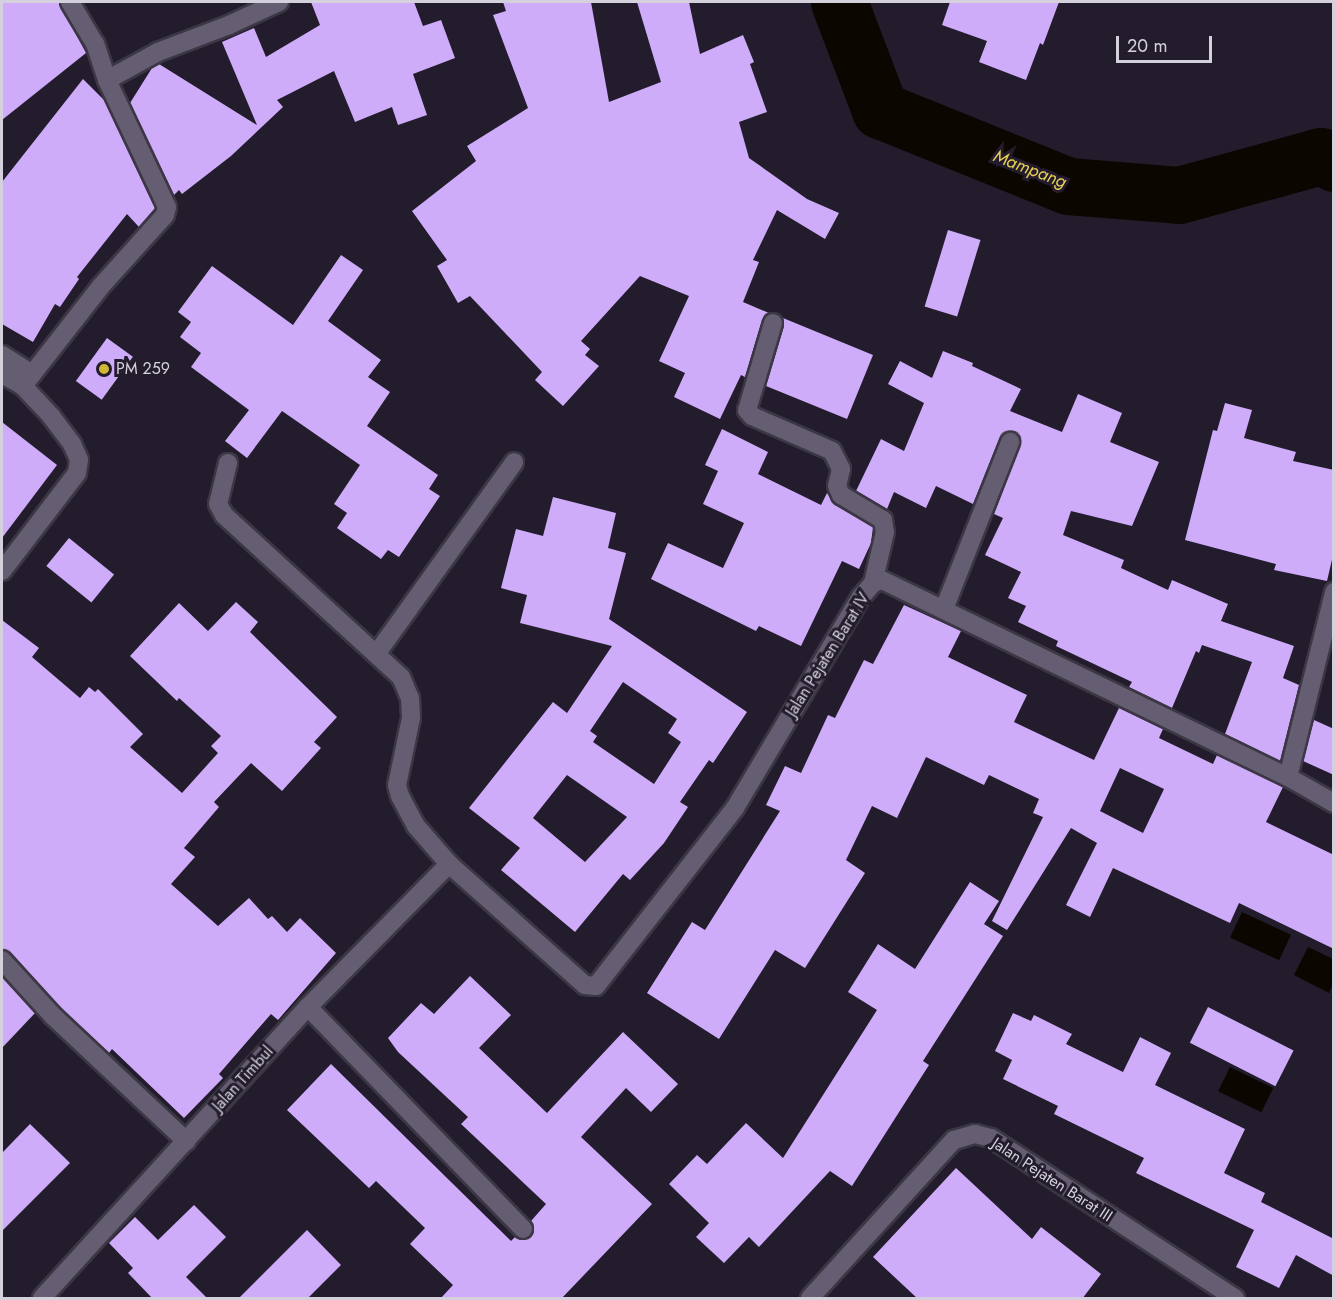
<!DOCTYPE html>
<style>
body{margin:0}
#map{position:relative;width:1335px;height:1300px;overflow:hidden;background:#231c2c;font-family:Jost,sans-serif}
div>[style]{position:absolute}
.water>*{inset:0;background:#0b0600;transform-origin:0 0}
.river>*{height:57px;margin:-28.5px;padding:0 28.5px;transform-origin:28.5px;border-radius:28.5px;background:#0b0600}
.building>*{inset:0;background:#ceacfa;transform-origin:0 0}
.roads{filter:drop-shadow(2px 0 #3c3744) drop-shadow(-2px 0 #3c3744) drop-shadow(0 2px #3c3744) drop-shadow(0 -2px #3c3744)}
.street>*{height:18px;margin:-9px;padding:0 9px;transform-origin:9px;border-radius:9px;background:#655d71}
.dots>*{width:16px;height:16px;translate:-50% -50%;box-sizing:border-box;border:3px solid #231c2c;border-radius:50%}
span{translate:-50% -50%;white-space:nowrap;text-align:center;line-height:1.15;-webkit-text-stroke:6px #231c2c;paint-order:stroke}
.poi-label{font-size:16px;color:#d5d1dc}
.left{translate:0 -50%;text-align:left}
.street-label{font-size:16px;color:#d5d1dc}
.water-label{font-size:18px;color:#e7cf53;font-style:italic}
.frame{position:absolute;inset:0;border:3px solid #d5d1dc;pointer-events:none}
.scale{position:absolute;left:1116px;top:36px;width:96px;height:27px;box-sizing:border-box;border:3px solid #d5d1dc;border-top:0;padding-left:8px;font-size:18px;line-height:21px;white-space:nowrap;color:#d5d1dc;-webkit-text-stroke:4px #231c2c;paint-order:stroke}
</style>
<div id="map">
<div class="water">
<div style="left:1242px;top:912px;width:54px;height:28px;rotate:25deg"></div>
<div style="clip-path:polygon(1308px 947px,1333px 959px,1333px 984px,1329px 993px,1294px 975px)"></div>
<div style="left:1230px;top:1067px;width:48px;height:27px;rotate:26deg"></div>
</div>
<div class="river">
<div style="left:839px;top:2px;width:116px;rotate:69.2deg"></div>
<div style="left:880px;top:110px;width:203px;rotate:22deg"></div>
<div style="left:1068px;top:186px;width:111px;rotate:4.6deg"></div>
<div style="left:1179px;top:195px;width:147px;rotate:-15.4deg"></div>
<div style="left:1321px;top:156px;width:15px;rotate:28deg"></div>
</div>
<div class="building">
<div style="clip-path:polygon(2px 2px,59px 2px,86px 53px,2px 120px)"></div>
<div style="clip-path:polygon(311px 2px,414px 2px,423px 26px,441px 20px,455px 58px,413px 74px,427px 115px,398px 125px,392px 107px,355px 122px,334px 71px,277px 100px,283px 107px,231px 156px,182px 194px,179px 190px,174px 195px,130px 103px,152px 68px,159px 64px,257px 125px,222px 42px,254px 28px,266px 57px,320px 25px)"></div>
<div style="clip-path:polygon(503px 2px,591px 2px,609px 102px,661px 82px,637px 2px,689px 2px,700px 54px,743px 35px,754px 62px,750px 64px,767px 112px,739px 122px,749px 158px,807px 199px,839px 213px,825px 239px,777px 210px,753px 260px,759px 262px,743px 302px,769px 313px,762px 320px,745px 377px,741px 375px,720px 419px,674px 397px,685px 373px,659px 361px,689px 296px,640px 276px,581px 341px,590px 349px,585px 355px,599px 366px,563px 406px,535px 380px,542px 372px,470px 296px,458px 303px,437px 266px,447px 260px,412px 211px,476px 161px,467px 146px,528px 108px,493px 15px,506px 11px)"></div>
<div style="clip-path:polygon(950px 2px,1059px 2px,1043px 45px,1040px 43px,1026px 80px,979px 62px,987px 41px,942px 25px)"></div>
<div style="clip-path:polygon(83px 79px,104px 100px,155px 208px,139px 227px,127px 214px,77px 277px,79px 279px,60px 307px,55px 304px,33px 342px,2px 324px,2px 182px)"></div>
<div style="left:948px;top:230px;width:34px;height:80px;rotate:17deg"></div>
<div style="clip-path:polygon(341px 255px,363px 270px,328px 321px,381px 360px,368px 377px,390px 392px,367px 426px,438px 475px,429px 489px,440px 496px,399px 557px,388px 550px,381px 559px,337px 528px,347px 513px,334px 504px,360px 465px,282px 411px,247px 458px,225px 441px,249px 410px,191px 367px,201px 353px,180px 337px,191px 322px,178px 312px,212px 266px,293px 325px)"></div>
<div style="clip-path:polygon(783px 318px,873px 355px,847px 419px,766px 386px,784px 326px)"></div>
<div style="left:107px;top:338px;width:32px;height:53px;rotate:36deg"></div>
<div style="clip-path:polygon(943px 351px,973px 363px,972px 366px,1021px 389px,1010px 411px,1062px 432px,1078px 394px,1122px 413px,1110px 442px,1159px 462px,1132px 526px,1071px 511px,1063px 535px,1124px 560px,1121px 568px,1168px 590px,1172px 580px,1228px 604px,1221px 621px,1294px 646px,1283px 678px,1299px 685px,1280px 761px,1225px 734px,1252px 662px,1202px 645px,1199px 653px,1196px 651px,1172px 708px,1129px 687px,1132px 682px,1056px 646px,1058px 641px,1018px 622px,1026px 606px,1008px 598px,1021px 572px,985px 555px,1003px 518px,994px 514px,1020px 446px,1021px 440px,1015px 432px,1008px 431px,1000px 437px,973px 504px,936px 486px,926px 508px,894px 492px,887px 509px,856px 491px,881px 439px,904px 451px,924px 403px,888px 384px,900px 361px,932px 378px)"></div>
<div style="clip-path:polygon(1225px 403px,1252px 410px,1244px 438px,1296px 452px,1293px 461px,1334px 470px,1334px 551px,1327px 581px,1274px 570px,1276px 564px,1185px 540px,1213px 430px,1217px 431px)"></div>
<div style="clip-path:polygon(2px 422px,57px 465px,2px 538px)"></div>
<div style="clip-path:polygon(722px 429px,768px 452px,758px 474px,821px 505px,827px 493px,835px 505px,873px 527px,871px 543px,859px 569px,842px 561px,801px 646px,759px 626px,756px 631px,651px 579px,668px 543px,723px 568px,744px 523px,703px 504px,718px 471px,705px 465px)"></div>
<div style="clip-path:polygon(evenodd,553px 497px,616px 513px,608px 548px,626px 553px,609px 619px,747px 712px,713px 763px,709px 760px,680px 802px,688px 807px,664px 843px,630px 880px,623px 874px,575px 932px,501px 870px,520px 848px,469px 808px,553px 702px,567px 713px,612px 646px,520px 623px,527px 595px,501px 588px,516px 529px,543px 536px,553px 497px,623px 682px,677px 719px,668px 733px,681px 742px,654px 784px,593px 742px,597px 736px,590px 731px,623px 682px,553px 497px,567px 775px,627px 817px,585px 862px,533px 818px,567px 775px)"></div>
<div style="left:69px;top:538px;width:58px;height:36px;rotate:39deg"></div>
<div style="clip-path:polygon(236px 602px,258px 622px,250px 632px,337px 717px,314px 742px,321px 748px,282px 791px,251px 763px,214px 802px,219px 807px,184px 848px,195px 857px,171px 884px,218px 926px,249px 898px,268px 919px,272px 916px,287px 932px,300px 918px,336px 953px,278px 1020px,271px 1014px,219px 1074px,223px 1078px,184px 1118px,112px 1049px,109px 1053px,61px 1008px,10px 952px,2px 949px,2px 620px,39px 648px,32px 657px,80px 698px,89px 687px,95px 692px,98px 689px,143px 734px,130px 747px,182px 793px,218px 753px,211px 746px,221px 736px,179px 698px,177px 701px,130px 656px,179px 603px,208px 631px)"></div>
<div style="clip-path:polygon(evenodd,904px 605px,961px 631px,948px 657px,1027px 695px,1014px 722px,1094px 760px,1119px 708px,1163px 729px,1159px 738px,1213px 764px,1217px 755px,1283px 787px,1266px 822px,1334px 855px,1334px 949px,1239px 903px,1230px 923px,1113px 868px,1090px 917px,1066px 905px,1097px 843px,1071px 828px,1007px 930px,992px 921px,1043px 817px,1033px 813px,1039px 799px,989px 775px,984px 785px,926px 757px,897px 818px,872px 806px,846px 860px,865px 873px,805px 968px,775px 950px,719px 1039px,647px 993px,692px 922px,705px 930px,780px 811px,766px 805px,785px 766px,801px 773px,828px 715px,835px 718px,864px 660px,873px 664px,904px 605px,1120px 768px,1164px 789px,1143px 833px,1100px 811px,1120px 768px)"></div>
<div style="clip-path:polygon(1314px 720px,1334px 729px,1334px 775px,1303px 761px)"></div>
<div style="clip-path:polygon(970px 882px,999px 901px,984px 924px,1003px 936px,923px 1061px,929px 1065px,852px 1186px,830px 1171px,759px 1247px,749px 1237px,724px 1263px,696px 1237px,709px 1223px,669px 1184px,697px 1155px,707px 1164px,746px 1123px,783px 1158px,877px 1010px,848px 992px,878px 944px,915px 969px)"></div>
<div style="clip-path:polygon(2px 976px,35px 1013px,2px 1048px)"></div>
<div style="clip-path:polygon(470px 976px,511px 1015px,479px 1048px,547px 1113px,623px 1032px,678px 1084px,651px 1112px,626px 1088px,581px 1137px,652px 1204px,561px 1299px,440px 1299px,453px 1285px,410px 1244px,425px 1228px,376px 1181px,369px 1188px,287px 1110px,331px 1064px,511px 1241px,515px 1237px,520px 1240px,530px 1237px,534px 1232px,531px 1221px,546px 1204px,461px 1124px,468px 1117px,398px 1052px,388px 1038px,421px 1003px,434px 1014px)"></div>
<div style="left:1208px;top:1007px;width:96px;height:40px;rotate:27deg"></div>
<div style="clip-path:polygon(1013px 1013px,1031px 1021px,1034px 1015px,1072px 1034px,1066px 1044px,1123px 1072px,1140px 1037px,1171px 1053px,1155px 1085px,1245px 1129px,1224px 1173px,1265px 1193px,1261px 1202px,1334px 1239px,1334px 1276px,1296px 1255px,1279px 1288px,1236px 1267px,1254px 1230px,1136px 1173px,1144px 1158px,1054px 1114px,1058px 1106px,1003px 1079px,1012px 1060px,995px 1051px)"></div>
<div style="clip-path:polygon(30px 1124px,70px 1163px,2px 1231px,2px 1153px)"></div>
<div style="clip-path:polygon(956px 1168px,1032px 1239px,1041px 1227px,1101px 1274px,1082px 1299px,918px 1299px,873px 1257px)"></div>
<div style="clip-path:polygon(194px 1205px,226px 1237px,186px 1277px,208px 1299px,153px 1299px,128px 1273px,133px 1268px,109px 1243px,135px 1217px,158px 1240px)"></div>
<div style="clip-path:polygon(307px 1230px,341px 1265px,307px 1299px,238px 1299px)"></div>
</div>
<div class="roads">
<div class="street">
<div style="left:107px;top:80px;width:58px;rotate:-28.8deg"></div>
<div style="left:158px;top:52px;width:76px;rotate:-20.8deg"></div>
<div style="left:229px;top:25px;width:55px;rotate:-24.7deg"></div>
<div style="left:773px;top:323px;width:91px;rotate:106.6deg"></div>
<div style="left:747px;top:410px;width:8px;rotate:50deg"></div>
<div style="left:752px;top:416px;width:87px;rotate:23.6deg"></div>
<div style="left:832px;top:451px;width:20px;rotate:63deg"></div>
<div style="left:841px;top:469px;width:17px;rotate:103deg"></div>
<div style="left:837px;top:486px;width:10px;rotate:66deg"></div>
<div style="left:841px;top:495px;width:49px;rotate:30.8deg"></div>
<div style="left:883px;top:520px;width:12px;rotate:81deg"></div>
<div style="left:885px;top:532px;width:52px;rotate:103.2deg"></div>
<div style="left:2px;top:355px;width:36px;rotate:32deg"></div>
<div style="left:2px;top:374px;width:24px;rotate:30deg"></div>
<div style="left:23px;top:386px;width:41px;rotate:47deg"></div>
<div style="left:51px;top:416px;width:35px;rotate:53deg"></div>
<div style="left:72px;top:444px;width:17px;rotate:66deg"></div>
<div style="left:79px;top:460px;width:13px;rotate:99deg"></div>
<div style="left:77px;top:473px;width:123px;rotate:127.4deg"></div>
<div style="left:23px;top:386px;width:128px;rotate:-52deg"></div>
<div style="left:102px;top:285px;width:94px;rotate:-48deg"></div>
<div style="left:165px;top:215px;width:8px;rotate:-76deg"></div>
<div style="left:167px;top:207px;width:140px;rotate:-115.3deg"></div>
<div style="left:107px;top:80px;width:38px;rotate:-108deg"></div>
<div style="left:95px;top:44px;width:49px;rotate:-120.8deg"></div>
<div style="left:228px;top:463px;width:42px;rotate:103.7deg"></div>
<div style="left:218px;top:504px;width:13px;rotate:61deg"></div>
<div style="left:224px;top:515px;width:240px;rotate:42.5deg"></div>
<div style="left:401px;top:677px;width:23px;rotate:67deg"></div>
<div style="left:410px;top:698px;width:20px;rotate:87deg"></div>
<div style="left:411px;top:718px;width:68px;rotate:101.8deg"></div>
<div style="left:397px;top:785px;width:11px;rotate:75deg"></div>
<div style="left:400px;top:796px;width:34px;rotate:62deg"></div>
<div style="left:416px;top:826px;width:50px;rotate:49deg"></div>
<div style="left:449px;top:864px;width:182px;rotate:41.7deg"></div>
<div style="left:585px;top:985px;width:11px;rotate:5deg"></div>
<div style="left:596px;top:986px;width:226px;rotate:-52deg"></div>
<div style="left:735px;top:808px;width:246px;rotate:-59.2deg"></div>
<div style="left:861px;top:597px;width:18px;rotate:-49deg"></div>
<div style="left:873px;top:583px;width:9px;rotate:-18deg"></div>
<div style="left:882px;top:580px;width:451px;rotate:25.9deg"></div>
<div style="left:1288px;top:777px;width:53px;rotate:29.5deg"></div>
<div style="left:944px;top:609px;width:180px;rotate:-68.4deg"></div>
<div style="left:377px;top:653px;width:235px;rotate:-54.3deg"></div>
<div style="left:1288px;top:777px;width:191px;rotate:-76deg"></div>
<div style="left:2px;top:960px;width:76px;rotate:47.7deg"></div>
<div style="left:53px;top:1016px;width:183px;rotate:43.2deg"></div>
<div style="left:308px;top:1007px;width:309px;rotate:45.9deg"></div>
<div style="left:42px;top:1298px;width:394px;rotate:-47.6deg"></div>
<div style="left:308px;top:1007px;width:201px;rotate:-45.4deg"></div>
<div style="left:810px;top:1298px;width:214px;rotate:-47.7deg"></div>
<div style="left:954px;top:1140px;width:22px;rotate:-16deg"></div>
<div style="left:975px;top:1134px;width:16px;rotate:14deg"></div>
<div style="left:991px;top:1138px;width:292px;rotate:33.3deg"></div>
</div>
</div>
<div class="dots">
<div style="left:104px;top:369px;background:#d0b836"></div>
</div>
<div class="poi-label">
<span class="left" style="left:116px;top:369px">PM 259</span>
</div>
<div class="street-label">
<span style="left:828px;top:655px;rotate:-58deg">Jalan Pejaten Barat IV</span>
<span style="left:243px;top:1079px;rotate:-48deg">Jalan Timbul</span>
<span style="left:1052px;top:1180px;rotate:33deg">Jalan Pejaten Barat III</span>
</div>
<div class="water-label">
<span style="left:1030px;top:169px;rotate:21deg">Mampang</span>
</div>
<div class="frame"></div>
<div class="scale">20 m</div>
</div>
